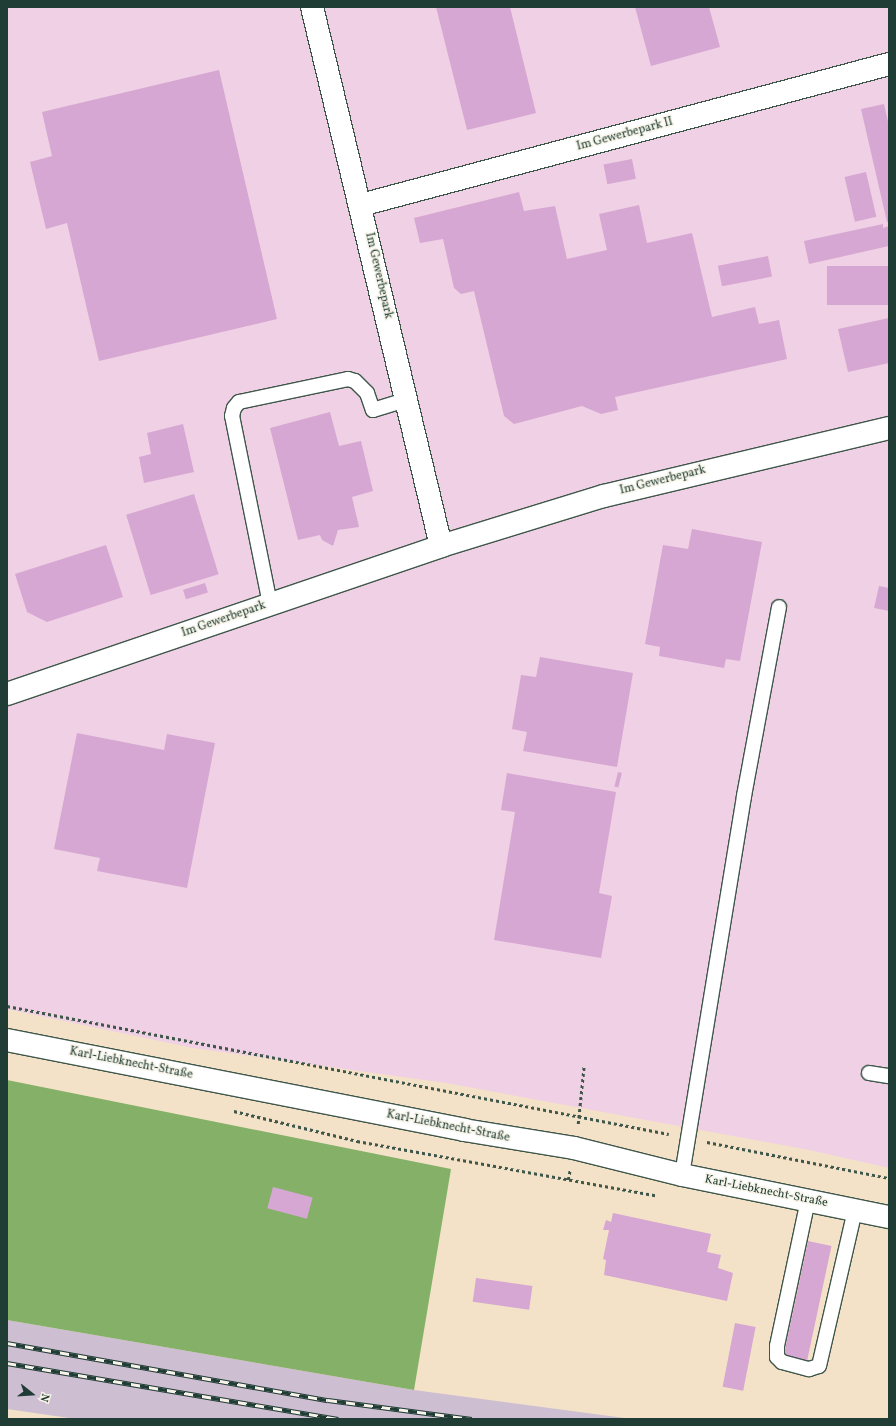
<!DOCTYPE html>
<meta charset="utf-8">
<style>
body{margin:0}
#map{position:relative;width:896px;height:1426px;overflow:hidden;background:#f3e2c8;font-family:Vollkorn,serif}
div>[style]{position:absolute}
.built>*{inset:0;background:#f0d0e4}
.industrial>*{inset:0;background:#cebed1}
.forest>*{inset:0;background:#85b068}
.building>*{inset:0;background:#d6a7d2;transform-origin:0 0}
.path>*{height:2.5px;margin-top:-1.25px;transform-origin:0;background:repeating-linear-gradient(90deg,#3f564a 0 3px,transparent 0 6px)}
.roads{filter:drop-shadow(1px 0 #3f564a) drop-shadow(-1px 0 #3f564a) drop-shadow(0 1px #3f564a) drop-shadow(0 -1px #3f564a)}
.service>*{height:14px;margin:-7px;padding:0 7px;transform-origin:7px;border-radius:7px;background:#fff}
.minor>*{height:22px;margin:-11px;padding:0 11px;transform-origin:11px;border-radius:11px;background:#fff}
.tertiary>*{height:22px;margin:-11px;padding:0 11px;transform-origin:11px;border-radius:11px;background:#fff}
.rail>*{height:4.5px;margin-top:-2.25px;transform-origin:0;background:repeating-linear-gradient(90deg,#f7f3e8 0 9px,#1f3d34 0 18px);box-sizing:border-box;border-block:1px solid #1f3d34}
span{translate:-50% -50%;white-space:nowrap;text-align:center;line-height:1.15;-webkit-text-stroke:3px #f7f3e8;paint-order:stroke}
.street-label{font-size:12px;color:#1f3d34}
.frame{position:absolute;inset:0;border:8px solid #1f3d34;pointer-events:none}
.north{position:absolute;left:12px;top:1374px;width:40px;height:40px;-webkit-text-stroke:3px #f7f3e8;paint-order:stroke;rotate:107deg;font-size:11px;font-weight:700;line-height:16px;text-align:center;color:#1f3d34}
.north::after{content:'';display:block;margin:auto;width:14px;height:18px;background:#1f3d34;clip-path:polygon(50% 0,100% 100%,50% 72%,0 100%)}
</style>
<div id="map">
<div class="built">
<div style="clip-path:polygon(7px 7px,889px 7px,889px 1168px,809px 1150px,446px 1083px,193px 1048px,7px 1009px)"></div>
</div>
<div class="industrial">
<div style="clip-path:polygon(7px 1320px,414px 1390px,632px 1419px,76px 1419px,7px 1409px)"></div>
</div>
<div class="forest">
<div style="clip-path:polygon(7px 1080px,451px 1169px,414px 1390px,7px 1320px)"></div>
</div>
<div class="building">
<div style="clip-path:polygon(436px 7px,510px 7px,536px 113px,467px 130px)"></div>
<div style="clip-path:polygon(635px 7px,709px 7px,720px 47px,651px 66px)"></div>
<div style="clip-path:polygon(219px 70px,277px 319px,99px 361px,67px 223px,46px 229px,30px 162px,52px 156px,42px 112px)"></div>
<div style="clip-path:polygon(884px 104px,889px 126px,889px 221px,887px 222px,861px 109px)"></div>
<div style="left:632px;top:159px;width:20px;height:29px;rotate:79deg"></div>
<div style="left:866px;top:172px;width:46px;height:22px;rotate:77deg"></div>
<div style="clip-path:polygon(519px 192px,524px 211px,555px 206px,567px 259px,607px 250px,599px 214px,639px 205px,647px 243px,692px 233px,712px 317px,755px 307px,759px 324px,779px 320px,787px 359px,615px 397px,618px 410px,601px 414px,582px 406px,514px 424px,504px 416px,474px 291px,461px 294px,454px 288px,443px 239px,420px 243px,414px 218px)"></div>
<div style="clip-path:polygon(883px 224px,883px 228px,889px 226px,889px 246px,809px 264px,804px 241px)"></div>
<div style="left:768px;top:256px;width:21px;height:51px;rotate:79deg"></div>
<div style="left:889px;top:266px;width:39px;height:62px;rotate:90deg"></div>
<div style="clip-path:polygon(889px 318px,889px 363px,848px 372px,838px 329px)"></div>
<div style="clip-path:polygon(330px 412px,339px 446px,361px 441px,373px 491px,352px 497px,359px 527px,338px 530px,333px 546px,322px 540px,320px 535px,298px 540px,270px 428px)"></div>
<div style="clip-path:polygon(183px 424px,194px 472px,144px 483px,139px 457px,151px 454px,147px 433px)"></div>
<div style="left:194px;top:494px;width:84px;height:71px;rotate:73deg"></div>
<div style="clip-path:polygon(692px 529px,762px 542px,740px 661px,726px 659px,724px 668px,659px 656px,660px 647px,645px 644px,663px 545px,688px 549px)"></div>
<div style="clip-path:polygon(106px 545px,123px 597px,47px 622px,27px 612px,15px 574px)"></div>
<div style="left:205px;top:583px;width:10px;height:23px;rotate:73deg"></div>
<div style="clip-path:polygon(879px 586px,889px 588px,889px 611px,874px 608px)"></div>
<div style="clip-path:polygon(540px 657px,633px 673px,617px 767px,523px 751px,527px 732px,512px 729px,521px 675px,536px 677px)"></div>
<div style="clip-path:polygon(77px 733px,164px 750px,167px 734px,215px 743px,187px 888px,97px 871px,100px 858px,54px 849px)"></div>
<div style="left:618px;top:772px;width:4px;height:15px;rotate:14deg"></div>
<div style="clip-path:polygon(507px 773px,616px 792px,599px 893px,612px 896px,601px 958px,494px 940px,515px 812px,501px 810px)"></div>
<div style="left:273px;top:1187px;width:41px;height:22px;rotate:15deg"></div>
<div style="clip-path:polygon(613px 1213px,711px 1234px,707px 1252px,721px 1255px,718px 1268px,733px 1273px,727px 1301px,604px 1275px,606px 1260px,603px 1259px,609px 1230px,603px 1230px,606px 1220px,611px 1222px)"></div>
<div style="left:808px;top:1241px;width:24px;height:117px;rotate:12deg"></div>
<div style="left:476px;top:1278px;width:57px;height:24px;rotate:8deg"></div>
<div style="left:735px;top:1323px;width:21px;height:65px;rotate:11deg"></div>
</div>
<div class="path">
<div style="left:7px;top:1006px;width:674px;rotate:10.94deg"></div>
<div style="left:234px;top:1111px;width:127px;rotate:13.7deg"></div>
<div style="left:357px;top:1141px;width:303px;rotate:10.3deg"></div>
<div style="left:578px;top:1124px;width:59px;rotate:-84.2deg"></div>
<div style="left:707px;top:1142px;width:186px;rotate:11.2deg"></div>
<div style="left:568px;top:1180px;width:10px;rotate:-79deg"></div>
</div>
<div class="roads">
<div class="service">
<div style="left:270px;top:604px;width:192px;rotate:-101.4deg"></div>
<div style="left:232px;top:416px;width:8px;rotate:-76deg"></div>
<div style="left:234px;top:408px;width:8px;rotate:-50deg"></div>
<div style="left:239px;top:402px;width:111px;rotate:-11.9deg"></div>
<div style="left:348px;top:379px;width:7px;rotate:16deg"></div>
<div style="left:355px;top:381px;width:17px;rotate:45deg"></div>
<div style="left:367px;top:393px;width:18px;rotate:71deg"></div>
<div style="left:373px;top:410px;width:34px;rotate:-17deg"></div>
<div style="left:869px;top:1073px;width:20px;rotate:9deg"></div>
<div style="left:682px;top:1175px;width:384px;rotate:-80.7deg"></div>
<div style="left:744px;top:796px;width:192px;rotate:-79.5deg"></div>
<div style="left:808px;top:1200px;width:149px;rotate:102deg"></div>
<div style="left:777px;top:1346px;width:11px;rotate:90deg"></div>
<div style="left:777px;top:1357px;width:7px;rotate:45deg"></div>
<div style="left:782px;top:1362px;width:28px;rotate:15deg"></div>
<div style="left:809px;top:1369px;width:10px;rotate:-17deg"></div>
<div style="left:819px;top:1366px;width:160px;rotate:-77deg"></div>
</div>
<div class="minor">
<div style="left:312px;top:7px;width:554px;rotate:76.54deg"></div>
<div style="left:361px;top:205px;width:547px;rotate:-14.95deg"></div>
<div style="left:7px;top:694px;width:459px;rotate:-18.8deg"></div>
<div style="left:441px;top:546px;width:170px;rotate:-17.1deg"></div>
<div style="left:604px;top:496px;width:293px;rotate:-13.4deg"></div>
</div>
<div class="tertiary">
<div style="left:7px;top:1040px;width:466px;rotate:11.1deg"></div>
<div style="left:464px;top:1130px;width:111px;rotate:9.3deg"></div>
<div style="left:574px;top:1148px;width:111px;rotate:14deg"></div>
<div style="left:682px;top:1175px;width:211px;rotate:11.5deg"></div>
</div>
</div>
<div class="rail">
<div style="left:7px;top:1343px;width:326px;rotate:10.1deg"></div>
<div style="left:328px;top:1400px;width:145px;rotate:7.5deg"></div>
<div style="left:7px;top:1363px;width:336px;rotate:9.6deg"></div>
</div>
<div class="street-label">
<span style="left:625px;top:135px;rotate:-15deg">Im Gewerbepark II</span>
<span style="left:378px;top:276px;rotate:77deg">Im Gewerbepark</span>
<span style="left:663px;top:481px;rotate:-14deg">Im Gewerbepark</span>
<span style="left:224px;top:620px;rotate:-19deg">Im Gewerbepark</span>
<span style="left:131px;top:1064px;rotate:11deg">Karl-Liebknecht-Straße</span>
<span style="left:448px;top:1127px;rotate:11deg">Karl-Liebknecht-Straße</span>
<span style="left:766px;top:1192px;rotate:11deg">Karl-Liebknecht-Straße</span>
</div>
<div class="frame"></div>
<div class="north">N</div>
</div>
